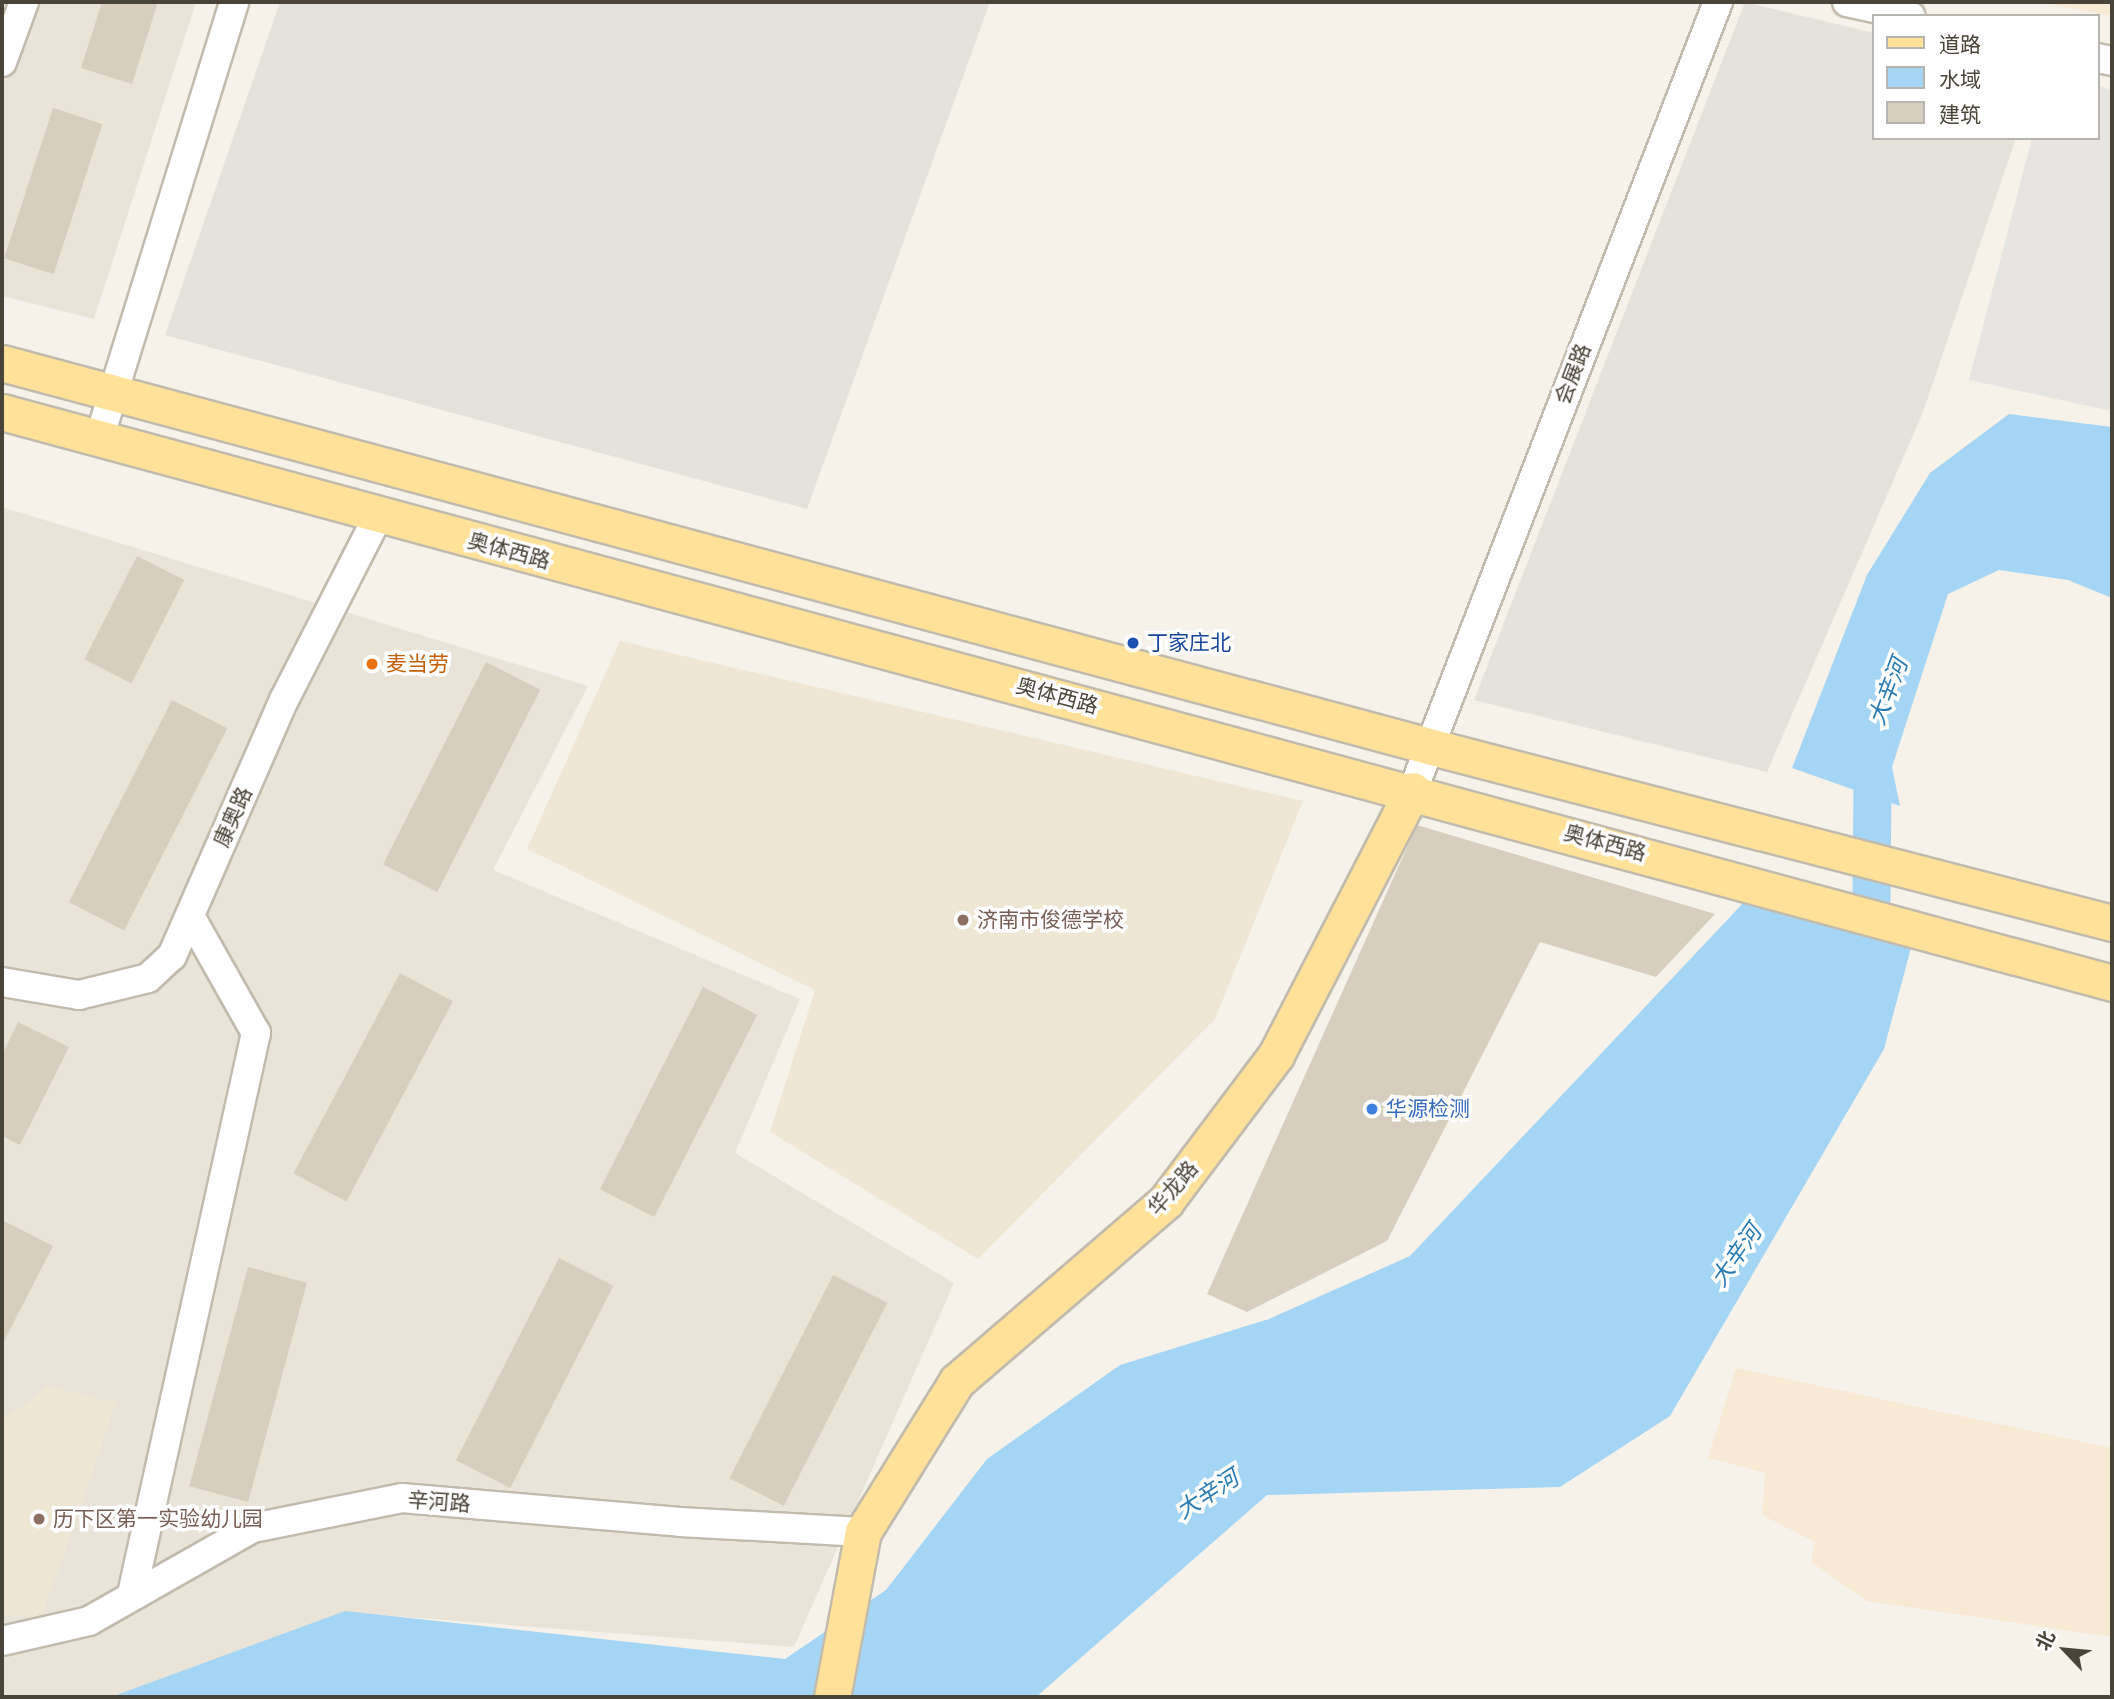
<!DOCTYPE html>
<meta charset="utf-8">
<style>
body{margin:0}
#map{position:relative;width:2114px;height:1699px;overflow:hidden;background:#f6f2ea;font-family:Karla,"Noto Sans SC",sans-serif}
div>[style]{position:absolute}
.residential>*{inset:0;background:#eae4d8}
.commercial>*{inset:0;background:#f8e9d5}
.industrial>*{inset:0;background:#e5e1db}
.education>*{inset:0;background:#efe7d3}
.parking>*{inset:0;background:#e7e5e2}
.water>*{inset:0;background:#a4d5f5}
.river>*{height:38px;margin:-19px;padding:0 19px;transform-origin:19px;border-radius:19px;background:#a4d5f5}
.building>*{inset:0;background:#d8cebf;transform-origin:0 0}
.roads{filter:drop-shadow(2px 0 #c2baac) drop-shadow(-2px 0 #c2baac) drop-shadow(0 2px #c2baac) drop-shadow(0 -2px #c2baac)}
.minor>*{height:28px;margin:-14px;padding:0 14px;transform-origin:14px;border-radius:14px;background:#fff}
.major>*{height:35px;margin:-17.5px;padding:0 17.5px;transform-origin:17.5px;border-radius:17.5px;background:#ffe19a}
.dots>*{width:19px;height:19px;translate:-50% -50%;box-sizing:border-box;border:4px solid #fff;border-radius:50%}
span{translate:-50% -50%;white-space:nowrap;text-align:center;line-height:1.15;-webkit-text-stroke:7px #fff;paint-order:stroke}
.street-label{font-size:21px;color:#4a4337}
.transit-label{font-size:21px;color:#164399}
.left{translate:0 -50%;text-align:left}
.food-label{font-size:21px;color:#c56008}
.education-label{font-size:21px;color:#785e54}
.shop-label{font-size:21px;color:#366cbe}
.water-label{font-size:23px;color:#287bb4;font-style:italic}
.frame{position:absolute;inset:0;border:4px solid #4a4337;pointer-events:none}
.legend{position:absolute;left:1872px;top:14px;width:228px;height:126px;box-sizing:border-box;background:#fff;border:2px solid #b7b4af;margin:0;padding:9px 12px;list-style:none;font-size:21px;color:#4a4337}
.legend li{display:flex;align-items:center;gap:14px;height:35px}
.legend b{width:35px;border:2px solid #b7b4af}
.north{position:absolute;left:2030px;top:1615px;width:70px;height:70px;-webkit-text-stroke:5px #fff;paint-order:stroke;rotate:296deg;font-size:19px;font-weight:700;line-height:28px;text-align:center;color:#4a4337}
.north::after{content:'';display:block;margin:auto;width:24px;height:32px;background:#4a4337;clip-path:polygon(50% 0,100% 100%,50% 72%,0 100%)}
</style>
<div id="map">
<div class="residential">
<div style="clip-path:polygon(2px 2px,196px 2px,94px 319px,2px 296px)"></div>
<div style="clip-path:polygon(2px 507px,588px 686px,493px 870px,800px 999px,735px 1153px,954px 1283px,794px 1647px,380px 1615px,165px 1697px,2px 1697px)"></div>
</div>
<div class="commercial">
<div style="clip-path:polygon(2038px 2px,2112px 2px,2112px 16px)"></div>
<div style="clip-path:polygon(1736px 1368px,2112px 1448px,2112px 1637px,1867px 1601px,1811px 1562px,1815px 1542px,1762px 1515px,1765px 1473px,1708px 1458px)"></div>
</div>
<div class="industrial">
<div style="clip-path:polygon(280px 2px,990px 2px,807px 509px,165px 335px)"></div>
<div style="clip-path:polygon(1745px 2px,1874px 33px,1874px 138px,2016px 138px,1923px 412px,1767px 772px,1474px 700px)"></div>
</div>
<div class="education">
<div style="clip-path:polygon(620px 641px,1303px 801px,1215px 1019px,978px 1259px,770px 1132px,815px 990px,527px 849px)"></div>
<div style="clip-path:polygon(48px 1386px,116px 1403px,42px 1616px,2px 1616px,2px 1422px)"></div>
</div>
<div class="parking">
<div style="clip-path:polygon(2098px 86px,2112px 90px,2112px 411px,1969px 380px,2032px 138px,2098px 138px)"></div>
</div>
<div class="water">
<div style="clip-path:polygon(2009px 414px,2112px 427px,2112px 598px,2068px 580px,1999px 570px,1948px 594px,1892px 767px,1900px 806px,1792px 768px,1867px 575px,1930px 473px)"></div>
<div style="clip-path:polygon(1746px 900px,1912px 944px,1884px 1049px,1670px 1416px,1560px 1487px,1267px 1495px,1036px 1697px,111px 1697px,345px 1611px,785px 1659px,886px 1590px,987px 1459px,1120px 1365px,1269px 1319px,1410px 1256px)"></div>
</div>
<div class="river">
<div style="left:1871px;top:954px;width:210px;rotate:-89.5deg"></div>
</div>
<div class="building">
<div style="clip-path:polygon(102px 2px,158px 2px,132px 84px,81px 68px)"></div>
<div style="left:53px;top:108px;width:52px;height:158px;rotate:18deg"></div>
<div style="left:137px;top:556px;width:53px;height:116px;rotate:27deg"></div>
<div style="left:486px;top:662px;width:61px;height:227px;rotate:27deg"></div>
<div style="left:172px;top:700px;width:62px;height:227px;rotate:27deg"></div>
<div style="clip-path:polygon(1417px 825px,1715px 914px,1656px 977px,1540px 942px,1387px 1241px,1247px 1312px,1207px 1294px)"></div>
<div style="left:400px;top:973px;width:60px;height:227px;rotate:28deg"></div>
<div style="left:703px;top:987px;width:61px;height:227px;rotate:27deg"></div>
<div style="clip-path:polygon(18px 1022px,69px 1047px,20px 1145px,2px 1136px,2px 1055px)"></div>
<div style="clip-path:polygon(2px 1220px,53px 1246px,2px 1345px)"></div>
<div style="left:559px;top:1258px;width:61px;height:227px;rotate:27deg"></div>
<div style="left:248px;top:1267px;width:61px;height:227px;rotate:15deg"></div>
<div style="left:833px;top:1275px;width:61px;height:228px;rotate:27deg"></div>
</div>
<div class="roads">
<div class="minor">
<div style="left:1847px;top:2px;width:65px;rotate:12.5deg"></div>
<div style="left:2098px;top:58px;width:14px;rotate:12deg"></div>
<div style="left:2px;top:62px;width:64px;rotate:-69.9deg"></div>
<div style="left:99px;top:439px;width:457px;rotate:-72.8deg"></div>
<div style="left:1413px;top:790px;width:845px;rotate:-68.84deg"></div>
<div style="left:2px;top:982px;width:78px;rotate:9.6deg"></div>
<div style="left:79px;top:995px;width:71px;rotate:-13.8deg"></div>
<div style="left:148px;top:978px;width:33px;rotate:-43deg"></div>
<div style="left:172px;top:956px;width:279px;rotate:-66.4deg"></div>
<div style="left:284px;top:700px;width:207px;rotate:-62.9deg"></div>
<div style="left:132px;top:1594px;width:575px;rotate:-77.54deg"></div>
<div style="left:256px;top:1033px;width:134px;rotate:-119.4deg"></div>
<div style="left:2px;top:1641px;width:89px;rotate:-12.9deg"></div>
<div style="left:89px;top:1621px;width:189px;rotate:-29.6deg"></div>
<div style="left:253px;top:1528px;width:152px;rotate:-11.4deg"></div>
<div style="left:402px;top:1498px;width:279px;rotate:4.9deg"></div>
<div style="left:680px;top:1522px;width:183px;rotate:3.1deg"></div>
</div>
<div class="major">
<div style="left:2px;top:363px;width:1477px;rotate:15.03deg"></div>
<div style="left:1428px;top:746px;width:707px;rotate:14.51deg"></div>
<div style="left:2px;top:412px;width:2186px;rotate:15.14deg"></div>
<div style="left:832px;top:1697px;width:168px;rotate:-79.4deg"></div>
<div style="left:863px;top:1532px;width:178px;rotate:-58.1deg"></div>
<div style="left:957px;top:1381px;width:276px;rotate:-40.7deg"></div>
<div style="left:1166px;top:1201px;width:183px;rotate:-53deg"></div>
<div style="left:1276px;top:1055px;width:298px;rotate:-62.7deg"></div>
</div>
</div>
<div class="dots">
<div style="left:1133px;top:643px;background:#1a4fb4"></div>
<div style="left:372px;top:664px;background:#e8710a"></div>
<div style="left:963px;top:920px;background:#8d6e63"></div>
<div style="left:1372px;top:1109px;background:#3f7fe0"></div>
<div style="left:39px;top:1519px;background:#8d6e63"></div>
</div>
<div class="street-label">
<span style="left:1573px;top:374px;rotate:-69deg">会展路</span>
<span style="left:509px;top:551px;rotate:15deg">奥体西路</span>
<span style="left:1057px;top:696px;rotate:15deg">奥体西路</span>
<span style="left:233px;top:817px;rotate:-66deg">康奥路</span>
<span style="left:1605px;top:843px;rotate:15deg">奥体西路</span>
<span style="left:1173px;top:1188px;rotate:-49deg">华龙路</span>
<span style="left:439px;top:1502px;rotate:4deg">辛河路</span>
</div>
<div class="transit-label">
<span class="left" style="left:1147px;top:643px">丁家庄北</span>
</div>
<div class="food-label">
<span class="left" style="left:386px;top:664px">麦当劳</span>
</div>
<div class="education-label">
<span class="left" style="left:977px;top:920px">济南市俊德学校</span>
<span class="left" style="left:53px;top:1519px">历下区第一实验幼儿园</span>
</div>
<div class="shop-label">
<span class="left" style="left:1386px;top:1109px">华源检测</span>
</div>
<div class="water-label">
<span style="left:1889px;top:692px;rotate:-69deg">大辛河</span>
<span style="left:1737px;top:1256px;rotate:-55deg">大辛河</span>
<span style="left:1208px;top:1495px;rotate:-33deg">大辛河</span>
</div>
<div class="frame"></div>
<ul class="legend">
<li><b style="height:9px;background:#ffe19a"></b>道路</li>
<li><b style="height:19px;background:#a4d5f5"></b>水域</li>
<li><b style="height:19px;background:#d8cebf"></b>建筑</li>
</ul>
<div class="north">北</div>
</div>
